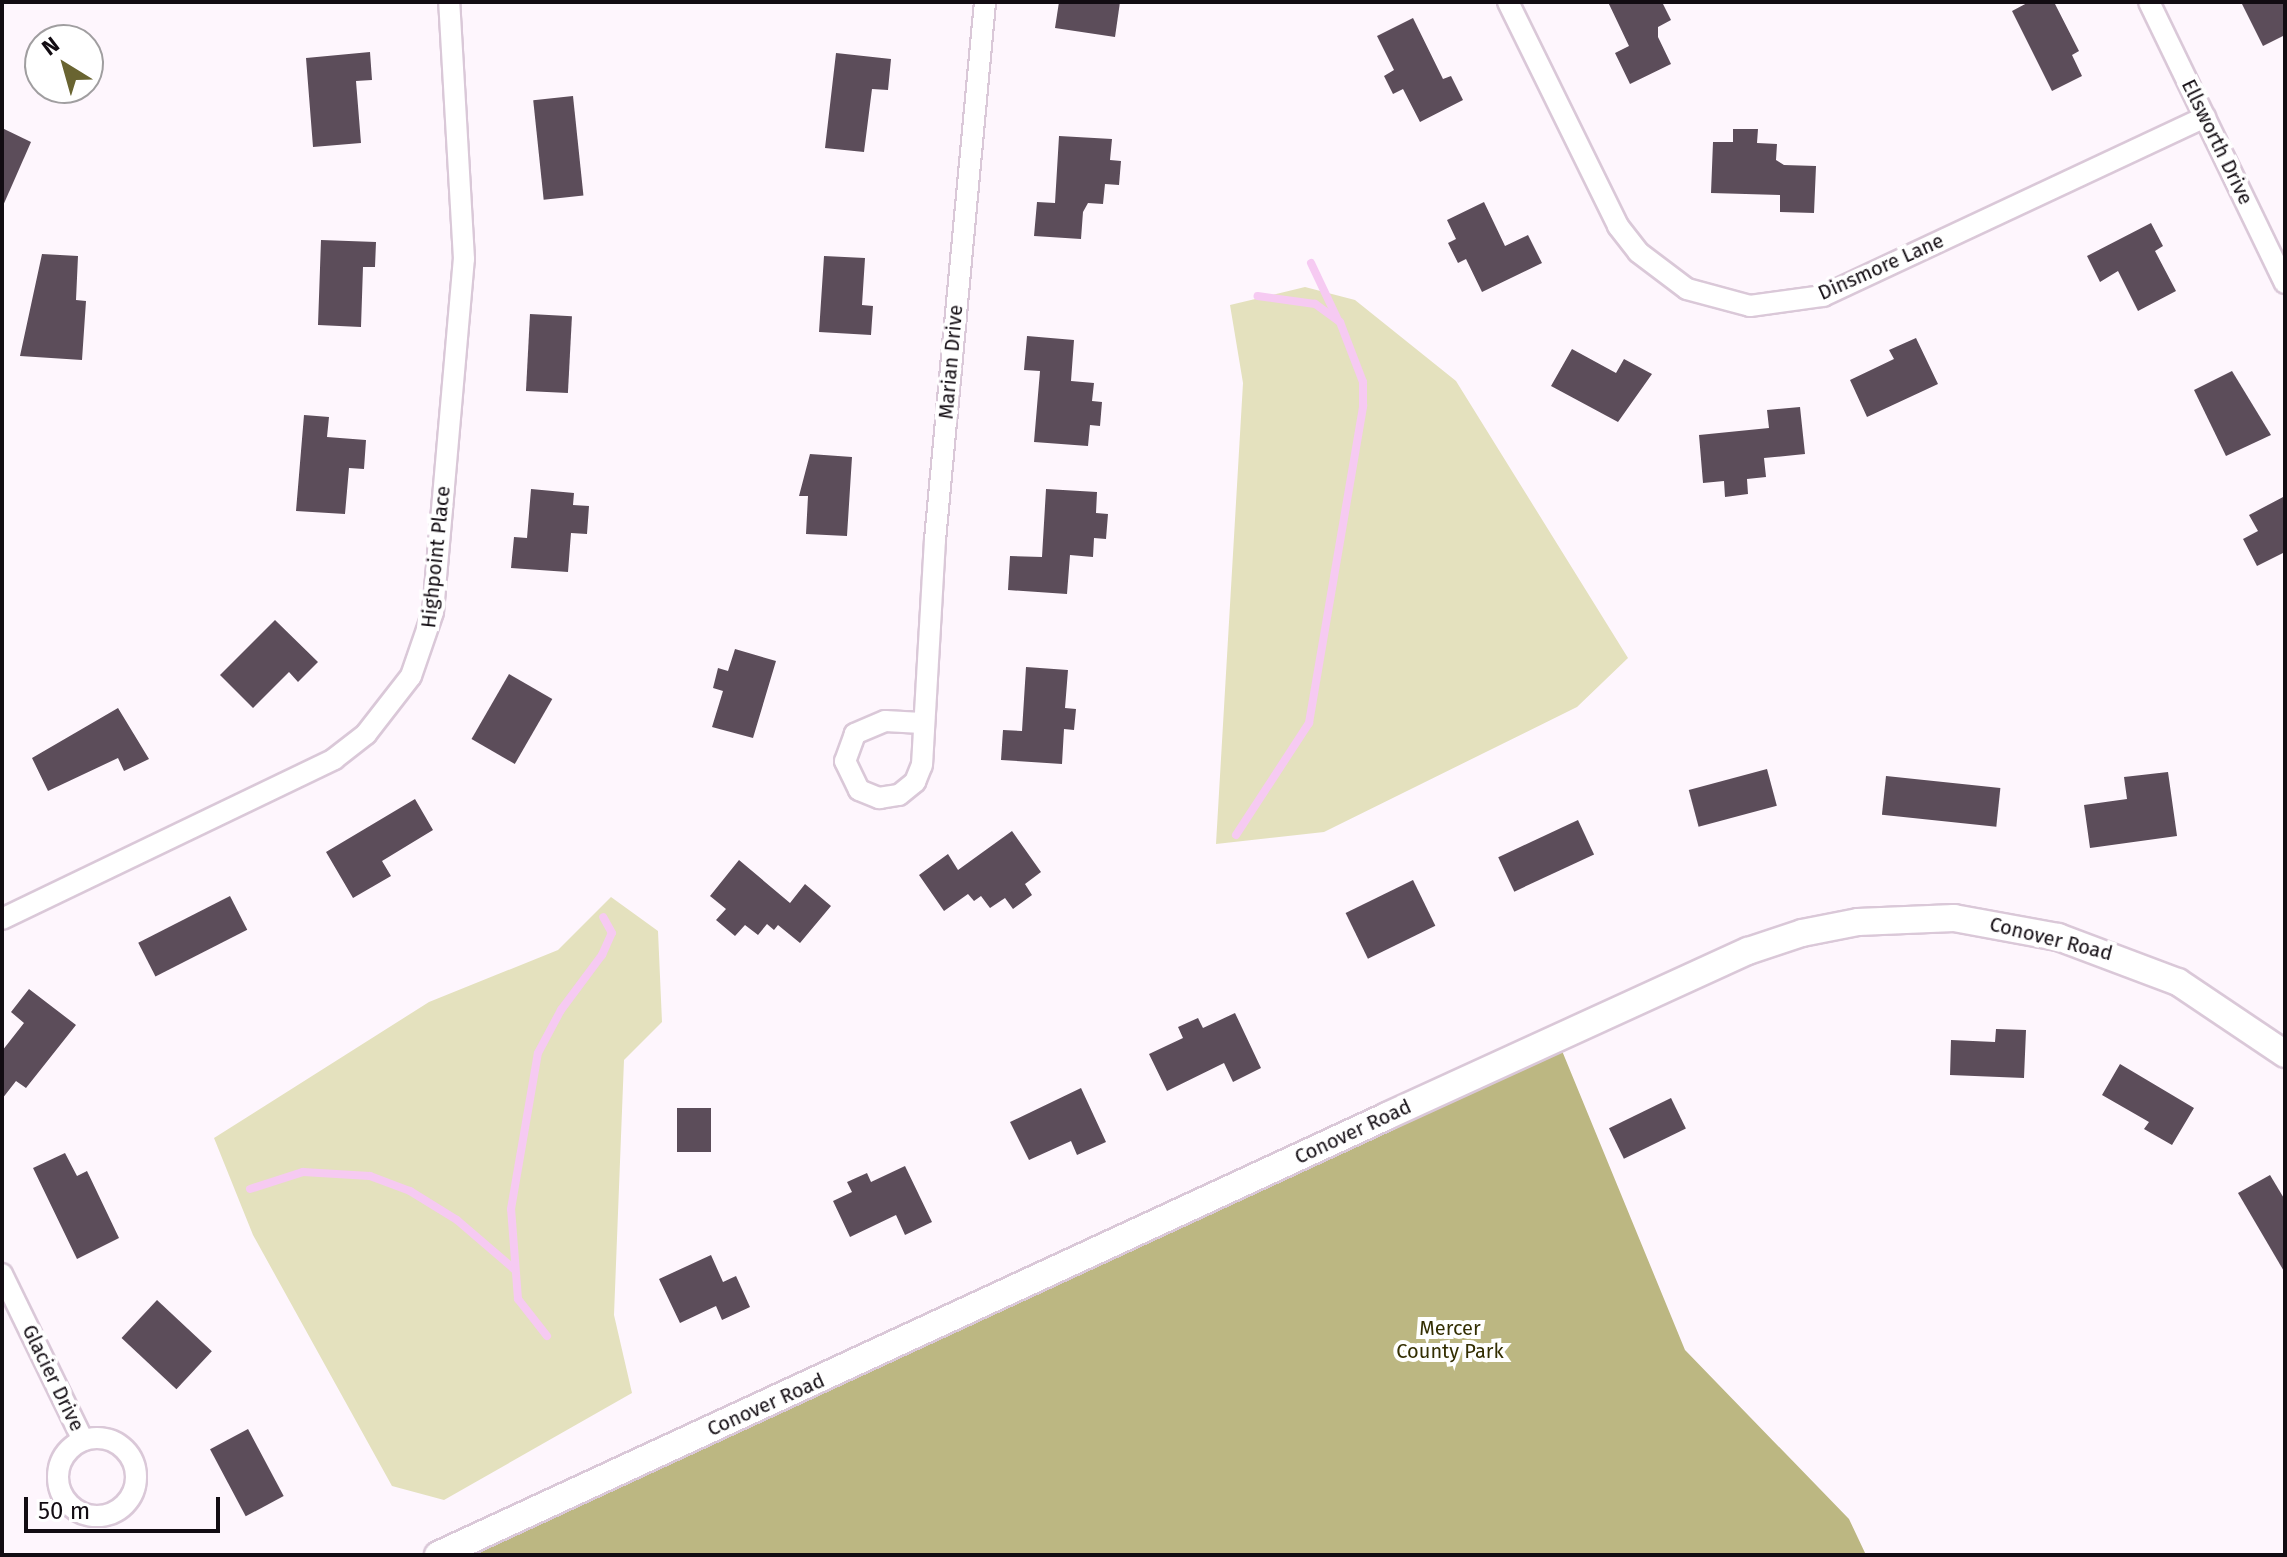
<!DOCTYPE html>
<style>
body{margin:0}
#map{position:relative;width:2287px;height:1557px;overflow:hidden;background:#fef6fd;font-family:"Fira Sans",sans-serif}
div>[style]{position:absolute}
.green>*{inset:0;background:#e4e1be}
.forest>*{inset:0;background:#bcb782}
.stream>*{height:8px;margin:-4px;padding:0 4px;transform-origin:4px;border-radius:4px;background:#f6caf2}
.building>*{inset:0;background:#5c4d5a;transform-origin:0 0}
.roads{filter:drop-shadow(2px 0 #dac8d8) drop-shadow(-2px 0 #dac8d8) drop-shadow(0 2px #dac8d8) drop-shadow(0 -2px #dac8d8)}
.minor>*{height:20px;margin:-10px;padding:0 10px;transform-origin:10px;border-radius:10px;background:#fff}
.minor>.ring{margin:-10px;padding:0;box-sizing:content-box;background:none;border:20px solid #fff;border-radius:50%}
.tertiary>*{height:26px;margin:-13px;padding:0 13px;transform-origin:13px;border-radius:13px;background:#fff}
span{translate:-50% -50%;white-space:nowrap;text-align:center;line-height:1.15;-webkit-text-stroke:8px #fff;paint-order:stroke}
.street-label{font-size:20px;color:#120c12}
.park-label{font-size:20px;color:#332e02}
.frame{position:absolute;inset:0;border:4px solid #120c12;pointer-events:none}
.north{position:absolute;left:24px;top:24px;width:80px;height:80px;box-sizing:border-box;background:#fff;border:2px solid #a09ea0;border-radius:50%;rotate:323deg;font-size:22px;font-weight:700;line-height:32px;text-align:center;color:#120c12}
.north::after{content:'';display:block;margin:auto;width:28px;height:36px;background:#696431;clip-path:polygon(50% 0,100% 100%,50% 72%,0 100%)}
.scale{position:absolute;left:24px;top:1497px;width:196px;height:36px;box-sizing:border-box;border:4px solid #120c12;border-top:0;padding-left:10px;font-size:24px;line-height:28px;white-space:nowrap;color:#120c12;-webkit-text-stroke:6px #fff;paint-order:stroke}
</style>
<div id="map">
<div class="green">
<div style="clip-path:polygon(1305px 287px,1355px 300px,1456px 381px,1628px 658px,1577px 707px,1324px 832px,1216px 844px,1243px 383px,1230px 305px)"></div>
<div style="clip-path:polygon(611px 897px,658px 931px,662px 1022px,624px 1060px,614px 1315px,632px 1393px,444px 1500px,392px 1486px,253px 1235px,214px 1138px,429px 1002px,558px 950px)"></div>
</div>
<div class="forest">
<div style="clip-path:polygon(1558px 1041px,1685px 1350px,1849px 1519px,1866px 1555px,442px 1555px)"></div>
</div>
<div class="stream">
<div style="left:1311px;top:263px;width:63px;rotate:64.7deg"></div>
<div style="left:1236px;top:835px;width:134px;rotate:-56.9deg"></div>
<div style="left:1309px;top:723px;width:322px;rotate:-80.3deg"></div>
<div style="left:1363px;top:406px;width:24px;rotate:-90deg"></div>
<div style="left:1363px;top:382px;width:64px;rotate:-111deg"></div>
<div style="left:1340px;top:322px;width:31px;rotate:-144deg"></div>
<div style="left:1315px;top:304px;width:58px;rotate:-172deg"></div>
<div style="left:250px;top:1189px;width:56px;rotate:-17.8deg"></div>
<div style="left:303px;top:1172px;width:67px;rotate:3.4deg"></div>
<div style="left:370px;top:1176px;width:43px;rotate:20.6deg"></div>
<div style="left:410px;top:1191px;width:55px;rotate:31.7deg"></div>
<div style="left:457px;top:1220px;width:75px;rotate:40.7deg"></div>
<div style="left:547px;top:1336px;width:47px;rotate:-128.1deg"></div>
<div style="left:518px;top:1299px;width:90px;rotate:-94.4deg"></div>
<div style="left:511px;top:1209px;width:158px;rotate:-80.2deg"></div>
<div style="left:538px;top:1053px;width:49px;rotate:-61.9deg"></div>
<div style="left:561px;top:1010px;width:69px;rotate:-53.3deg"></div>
<div style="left:602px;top:955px;width:24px;rotate:-66deg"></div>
<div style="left:612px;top:933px;width:18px;rotate:-119deg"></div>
</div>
<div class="building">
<div style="clip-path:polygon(1059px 2px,1120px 2px,1115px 37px,1055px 28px)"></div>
<div style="clip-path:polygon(1608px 2px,1662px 2px,1671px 20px,1658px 27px,1658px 37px,1671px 64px,1630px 84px,1615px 53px,1629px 46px)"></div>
<div style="clip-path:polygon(2029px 2px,2054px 2px,2079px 51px,2072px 55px,2082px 76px,2052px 91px,2012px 11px)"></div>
<div style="clip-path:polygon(2241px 2px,2285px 2px,2285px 35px,2263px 46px)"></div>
<div style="clip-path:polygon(1413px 18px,1443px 79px,1451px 76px,1463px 100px,1420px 122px,1403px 89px,1393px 94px,1384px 76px,1394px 70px,1377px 36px)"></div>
<div style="clip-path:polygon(370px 52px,372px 80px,356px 81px,361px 143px,313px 147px,306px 58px)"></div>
<div style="clip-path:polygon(836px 53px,891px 59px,888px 90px,872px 89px,864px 152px,825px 148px)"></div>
<div style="left:573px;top:96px;width:100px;height:40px;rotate:84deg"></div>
<div style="clip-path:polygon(2px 128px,31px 142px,2px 208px)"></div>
<div style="clip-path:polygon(1733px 129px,1758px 129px,1757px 143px,1777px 144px,1776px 160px,1784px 165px,1816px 166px,1814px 213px,1780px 212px,1780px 195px,1711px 193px,1713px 142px,1733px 142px)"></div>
<div style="clip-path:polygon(1059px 136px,1112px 139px,1110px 160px,1121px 161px,1119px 185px,1105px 184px,1103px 204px,1088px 203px,1083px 212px,1081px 239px,1034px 236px,1037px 202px,1055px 203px)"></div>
<div style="clip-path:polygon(1484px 202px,1505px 246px,1528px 235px,1542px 263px,1482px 292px,1466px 259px,1458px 263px,1448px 243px,1456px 239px,1447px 220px)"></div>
<div style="clip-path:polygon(2151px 223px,2163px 246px,2155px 251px,2176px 291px,2138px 311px,2118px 271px,2100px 282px,2087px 256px)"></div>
<div style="clip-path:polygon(321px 240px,376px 242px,375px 267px,363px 267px,361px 327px,318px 325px)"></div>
<div style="clip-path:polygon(42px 254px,78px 256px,76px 300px,86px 301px,82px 360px,20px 356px)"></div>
<div style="clip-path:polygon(824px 256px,865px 258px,862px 305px,873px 306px,871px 335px,819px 332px)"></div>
<div style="left:530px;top:314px;width:42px;height:77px;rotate:3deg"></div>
<div style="clip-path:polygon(1027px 336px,1074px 340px,1071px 381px,1094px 383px,1092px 401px,1102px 402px,1100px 426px,1090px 425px,1088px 446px,1034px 442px,1040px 371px,1024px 370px)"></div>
<div style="clip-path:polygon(1916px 338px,1938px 384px,1867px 417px,1850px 380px,1894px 359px,1889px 350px)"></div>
<div style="clip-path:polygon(1572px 349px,1616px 373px,1624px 359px,1652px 374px,1618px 422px,1551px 386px)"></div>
<div style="clip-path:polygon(2232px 371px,2271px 435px,2226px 456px,2194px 390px)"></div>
<div style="clip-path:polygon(1800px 407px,1805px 454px,1764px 458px,1766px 477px,1747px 479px,1748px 494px,1725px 497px,1724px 481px,1703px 483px,1699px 435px,1769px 428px,1767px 410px)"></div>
<div style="clip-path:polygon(304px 415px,329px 417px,327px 437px,366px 440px,364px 469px,349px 468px,345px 514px,296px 511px)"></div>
<div style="clip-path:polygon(810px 454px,852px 457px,847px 536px,806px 534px,808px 496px,799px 496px)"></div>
<div style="clip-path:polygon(531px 489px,574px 493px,573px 505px,589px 506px,587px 534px,571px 533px,568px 572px,511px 568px,514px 537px,527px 538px)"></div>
<div style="clip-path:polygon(1046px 489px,1097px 492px,1096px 513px,1108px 514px,1106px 539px,1094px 538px,1093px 557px,1070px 555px,1067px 594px,1008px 590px,1010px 556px,1042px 557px)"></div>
<div style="clip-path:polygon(2285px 496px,2285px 552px,2257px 566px,2243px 539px,2258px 531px,2249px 515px)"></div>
<div style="clip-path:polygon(275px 620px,318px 662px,298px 682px,289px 672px,253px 708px,220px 675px)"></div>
<div style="clip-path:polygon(735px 649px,776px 661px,753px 738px,712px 727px,723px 691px,713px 688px,718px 668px,728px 671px)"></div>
<div style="clip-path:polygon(1026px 667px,1068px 670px,1065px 708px,1076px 709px,1074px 730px,1064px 729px,1062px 764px,1001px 760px,1003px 730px,1022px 731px)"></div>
<div style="left:509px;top:674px;width:50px;height:75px;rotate:30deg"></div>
<div style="clip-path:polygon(118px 708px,149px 759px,124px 771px,118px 758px,48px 791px,32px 758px)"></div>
<div style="left:1767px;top:769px;width:38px;height:81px;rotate:75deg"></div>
<div style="clip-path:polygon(2168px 772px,2177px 836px,2090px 848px,2084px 805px,2127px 799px,2124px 777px)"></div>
<div style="left:1886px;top:776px;width:115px;height:39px;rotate:6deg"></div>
<div style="clip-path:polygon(415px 799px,433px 830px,382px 861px,391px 876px,353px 898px,326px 852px)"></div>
<div style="left:1578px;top:820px;width:38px;height:88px;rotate:65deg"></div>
<div style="clip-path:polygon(1012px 831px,1041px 872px,1025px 884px,1032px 895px,1013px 909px,1005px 898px,990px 908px,981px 896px,974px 901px,968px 894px,944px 911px,919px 875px,948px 854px,958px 870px)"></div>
<div style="clip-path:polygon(739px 860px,790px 903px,805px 884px,831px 906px,800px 943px,778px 925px,774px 930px,767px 924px,758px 935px,745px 925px,735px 936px,716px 920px,726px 909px,710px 896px)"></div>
<div style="left:1413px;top:880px;width:51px;height:75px;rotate:64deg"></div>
<div style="left:230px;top:896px;width:38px;height:103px;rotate:63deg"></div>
<div style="clip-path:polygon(29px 989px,76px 1025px,26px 1088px,16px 1081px,2px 1099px,2px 1051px,24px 1023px,11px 1012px)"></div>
<div style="clip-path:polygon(1235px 1013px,1261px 1068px,1233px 1082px,1224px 1063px,1167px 1091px,1149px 1054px,1183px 1038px,1178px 1027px,1198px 1018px,1203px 1028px)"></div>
<div style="clip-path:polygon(1996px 1029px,2026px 1030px,2024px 1078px,1950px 1075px,1951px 1040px,1995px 1042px)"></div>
<div style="clip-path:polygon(2120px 1064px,2194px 1108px,2172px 1145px,2144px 1129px,2149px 1122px,2102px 1095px)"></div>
<div style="clip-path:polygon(1081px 1088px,1106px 1142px,1077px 1155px,1071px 1141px,1029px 1160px,1010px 1122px)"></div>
<div style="left:1671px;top:1098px;width:34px;height:69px;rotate:64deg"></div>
<div style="left:677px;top:1108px;width:34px;height:44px"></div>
<div style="clip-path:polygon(65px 1153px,77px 1176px,87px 1171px,119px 1238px,77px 1259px,33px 1168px)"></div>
<div style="clip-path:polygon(905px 1166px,932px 1222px,905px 1235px,896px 1215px,850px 1237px,833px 1201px,852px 1192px,847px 1182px,867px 1173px,871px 1182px)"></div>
<div style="clip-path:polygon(2270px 1175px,2285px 1200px,2285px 1273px,2238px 1193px)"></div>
<div style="clip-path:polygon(711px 1255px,723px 1282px,736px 1276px,750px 1307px,722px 1320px,716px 1306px,680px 1323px,659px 1279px)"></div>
<div style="left:157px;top:1300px;width:75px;height:52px;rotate:43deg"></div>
<div style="left:248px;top:1429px;width:76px;height:43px;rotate:62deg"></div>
</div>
<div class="roads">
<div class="minor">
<div style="left:1508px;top:2px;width:250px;rotate:63.8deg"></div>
<div style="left:1618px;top:226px;width:33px;rotate:52deg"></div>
<div style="left:1638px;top:252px;width:61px;rotate:37.1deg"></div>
<div style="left:1687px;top:289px;width:65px;rotate:15.1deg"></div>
<div style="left:1750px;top:306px;width:74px;rotate:-7.8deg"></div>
<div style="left:1823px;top:296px;width:422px;rotate:-25.1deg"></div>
<div style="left:2149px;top:2px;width:312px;rotate:64.2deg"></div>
<div style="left:922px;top:723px;width:37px;rotate:-177deg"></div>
<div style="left:885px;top:721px;width:33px;rotate:157deg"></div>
<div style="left:855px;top:734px;width:29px;rotate:110deg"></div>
<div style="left:845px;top:761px;width:32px;rotate:64deg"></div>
<div style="left:859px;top:790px;width:22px;rotate:22deg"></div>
<div style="left:879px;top:798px;width:20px;rotate:-9deg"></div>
<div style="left:899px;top:795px;width:21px;rotate:-39deg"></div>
<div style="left:915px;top:782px;width:18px;rotate:-68deg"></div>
<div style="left:922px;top:765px;width:225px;rotate:-86.7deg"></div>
<div style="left:935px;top:540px;width:540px;rotate:-84.69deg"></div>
<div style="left:2px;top:919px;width:369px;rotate:-25.7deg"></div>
<div style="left:334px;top:759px;width:41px;rotate:-38deg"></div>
<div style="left:366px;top:734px;width:73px;rotate:-52.2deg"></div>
<div style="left:411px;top:676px;width:68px;rotate:-71deg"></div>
<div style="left:433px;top:612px;width:354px;rotate:-85deg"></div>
<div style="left:464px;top:259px;width:257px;rotate:-93.3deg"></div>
<div style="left:2px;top:1274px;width:185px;rotate:64deg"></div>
<div class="ring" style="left:58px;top:1438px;width:58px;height:58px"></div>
</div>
<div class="tertiary">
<div style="left:438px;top:1555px;width:1046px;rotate:-24.82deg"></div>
<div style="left:1387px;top:1116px;width:397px;rotate:-24.6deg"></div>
<div style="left:1748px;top:951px;width:57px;rotate:-18.4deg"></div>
<div style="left:1802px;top:933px;width:57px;rotate:-11.1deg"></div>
<div style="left:1858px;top:922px;width:96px;rotate:-2.4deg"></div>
<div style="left:1954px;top:918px;width:106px;rotate:10.4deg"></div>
<div style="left:2058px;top:937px;width:128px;rotate:20.6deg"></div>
<div style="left:2178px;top:982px;width:129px;rotate:33.9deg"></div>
</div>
</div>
<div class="street-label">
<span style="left:2217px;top:142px;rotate:64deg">Ellsworth Drive</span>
<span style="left:1881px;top:267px;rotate:-24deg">Dinsmore Lane</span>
<span style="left:951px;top:362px;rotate:-85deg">Marian Drive</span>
<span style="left:436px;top:557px;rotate:-84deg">Highpoint Place</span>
<span style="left:2051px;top:939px;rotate:14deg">Conover Road</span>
<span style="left:1353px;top:1132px;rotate:-25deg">Conover Road</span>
<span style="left:53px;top:1378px;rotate:64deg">Glacier Drive</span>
<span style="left:766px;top:1405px;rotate:-24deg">Conover Road</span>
</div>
<div class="park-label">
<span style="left:1450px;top:1340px">Mercer<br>County Park</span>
</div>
<div class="frame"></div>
<div class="north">N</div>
<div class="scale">50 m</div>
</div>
